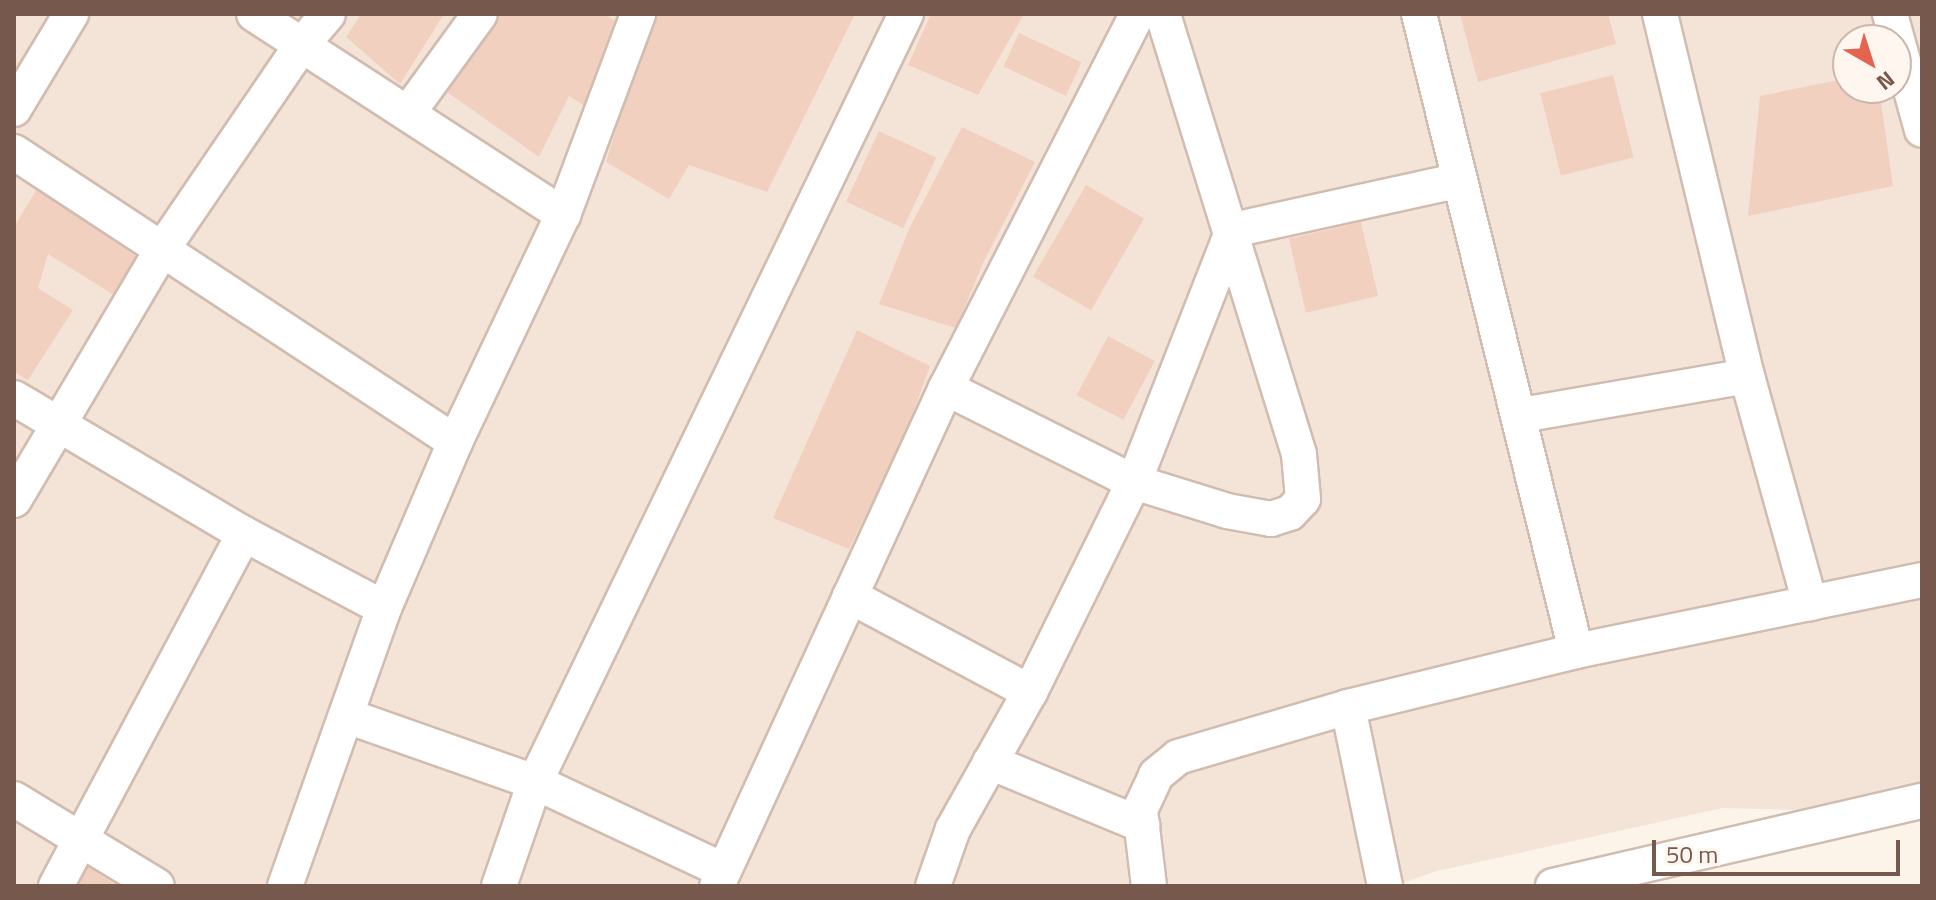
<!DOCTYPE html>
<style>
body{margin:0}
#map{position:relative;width:1936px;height:900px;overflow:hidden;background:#fcf3e9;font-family:"Titillium Web",sans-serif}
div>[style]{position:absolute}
.residential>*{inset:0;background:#f4e4d7}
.building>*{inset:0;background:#f2d0c0;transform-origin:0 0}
.roads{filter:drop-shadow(2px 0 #d1bcb0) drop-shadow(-2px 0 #d1bcb0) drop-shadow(0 2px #d1bcb0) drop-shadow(0 -2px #d1bcb0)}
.minor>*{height:34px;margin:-17px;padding:0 17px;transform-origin:17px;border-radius:17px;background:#fff}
span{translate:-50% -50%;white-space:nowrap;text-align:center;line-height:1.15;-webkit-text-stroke:7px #fff7ef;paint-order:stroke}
.frame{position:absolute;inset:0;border:16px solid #77584c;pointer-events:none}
.north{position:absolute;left:1832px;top:24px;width:80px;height:80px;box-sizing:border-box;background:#fff7ef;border:2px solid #c9b7ae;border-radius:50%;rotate:141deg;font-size:22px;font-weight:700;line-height:32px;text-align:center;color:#77584c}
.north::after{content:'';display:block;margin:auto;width:28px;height:36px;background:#e5644f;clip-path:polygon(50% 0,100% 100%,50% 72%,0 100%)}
.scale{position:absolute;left:1652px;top:840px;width:248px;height:36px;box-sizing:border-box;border:4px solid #77584c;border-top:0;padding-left:10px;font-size:24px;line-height:28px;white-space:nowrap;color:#77584c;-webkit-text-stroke:6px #fff7ef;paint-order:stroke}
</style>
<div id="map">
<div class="residential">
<div style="clip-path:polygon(evenodd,14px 14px,1922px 14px,1922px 813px,1723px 808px,1437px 871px,1394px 886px,14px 886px,14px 14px,1848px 40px,1896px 40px,1896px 88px,1848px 88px,1848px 40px)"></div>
</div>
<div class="building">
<div style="clip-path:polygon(361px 14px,444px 14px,400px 84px,346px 37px)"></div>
<div style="clip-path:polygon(494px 14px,604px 14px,623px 26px,585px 106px,569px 96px,539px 157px,447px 92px)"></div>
<div style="clip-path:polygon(651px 14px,855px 14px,767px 192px,689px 165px,669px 199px,606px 162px)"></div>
<div style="clip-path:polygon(931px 14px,1024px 14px,978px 95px,908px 65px)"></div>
<div style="clip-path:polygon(1460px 14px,1608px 14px,1616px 44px,1478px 82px)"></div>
<div style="left:1019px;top:33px;width:69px;height:37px;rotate:25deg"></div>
<div style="left:1613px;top:75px;width:85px;height:75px;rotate:76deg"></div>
<div style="clip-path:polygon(1848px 78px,1848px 88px,1879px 88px,1893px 186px,1748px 216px,1760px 96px)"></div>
<div style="clip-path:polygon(962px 127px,1035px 162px,983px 263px,956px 328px,879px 304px,909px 229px)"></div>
<div style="left:879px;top:131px;width:63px;height:78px;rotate:25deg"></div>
<div style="left:1086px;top:185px;width:67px;height:106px;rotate:30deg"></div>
<div style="clip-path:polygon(37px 189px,141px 260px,114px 295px,48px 254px,38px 288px,73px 310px,28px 380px,14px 372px,14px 227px)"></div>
<div style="left:1361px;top:222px;width:76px;height:74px;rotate:77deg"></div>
<div style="clip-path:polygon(857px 330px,930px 366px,905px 435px,849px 549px,773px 518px)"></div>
<div style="left:1108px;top:336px;width:53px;height:67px;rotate:28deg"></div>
<div style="clip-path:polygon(88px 867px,117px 886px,78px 886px)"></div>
</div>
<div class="roads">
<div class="minor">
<div style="left:254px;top:14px;width:369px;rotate:33deg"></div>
<div style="left:1419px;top:14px;width:656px;rotate:76.15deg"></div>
<div style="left:1660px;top:14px;width:372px;rotate:76.5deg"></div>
<div style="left:1747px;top:376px;width:236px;rotate:74.5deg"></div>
<div style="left:1890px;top:14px;width:120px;rotate:74.6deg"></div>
<div style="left:14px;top:109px;width:111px;rotate:-59deg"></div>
<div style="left:408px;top:113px;width:122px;rotate:-54deg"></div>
<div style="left:14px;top:152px;width:528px;rotate:33.33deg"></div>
<div style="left:1233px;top:230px;width:232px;rotate:-12.4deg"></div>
<div style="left:946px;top:388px;width:210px;rotate:26.6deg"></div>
<div style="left:1134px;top:482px;width:97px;rotate:17.3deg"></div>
<div style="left:1227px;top:511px;width:45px;rotate:10.3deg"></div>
<div style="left:1271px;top:519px;width:20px;rotate:-18deg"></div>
<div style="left:1290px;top:513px;width:19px;rotate:-47deg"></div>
<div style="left:1303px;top:499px;width:45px;rotate:-95.1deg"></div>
<div style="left:1299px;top:454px;width:461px;rotate:-107.2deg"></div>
<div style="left:14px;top:398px;width:267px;rotate:30.6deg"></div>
<div style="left:244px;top:534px;width:158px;rotate:27.9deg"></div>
<div style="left:1521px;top:415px;width:229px;rotate:-9.8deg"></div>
<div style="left:14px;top:500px;width:289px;rotate:-59.4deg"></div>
<div style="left:161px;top:251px;width:247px;rotate:-55.7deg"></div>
<div style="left:300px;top:47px;width:43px;rotate:-49.7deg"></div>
<div style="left:850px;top:596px;width:204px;rotate:28.1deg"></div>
<div style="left:1348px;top:707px;width:183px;rotate:78.3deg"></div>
<div style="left:350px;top:717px;width:196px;rotate:19.4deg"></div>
<div style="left:535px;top:782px;width:208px;rotate:25.1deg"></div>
<div style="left:990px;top:762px;width:165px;rotate:22.5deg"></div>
<div style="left:14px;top:799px;width:167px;rotate:31.3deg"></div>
<div style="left:56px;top:886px;width:399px;rotate:-61.9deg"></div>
<div style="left:285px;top:886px;width:295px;rotate:-70.4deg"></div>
<div style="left:384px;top:608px;width:181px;rotate:-66.8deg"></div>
<div style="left:455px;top:442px;width:251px;rotate:-64.6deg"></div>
<div style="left:563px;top:215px;width:215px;rotate:-69.5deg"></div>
<div style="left:499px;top:886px;width:110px;rotate:-70.9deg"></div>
<div style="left:535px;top:782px;width:853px;rotate:-64.22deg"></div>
<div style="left:717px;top:886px;width:548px;rotate:-65.31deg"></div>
<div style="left:946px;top:388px;width:420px;rotate:-62.9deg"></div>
<div style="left:933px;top:886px;width:60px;rotate:-70.7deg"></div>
<div style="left:953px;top:829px;width:157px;rotate:-60.7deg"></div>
<div style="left:1030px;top:692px;width:234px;rotate:-63.7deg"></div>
<div style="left:1134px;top:482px;width:271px;rotate:-68.6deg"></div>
<div style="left:1149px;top:886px;width:77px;rotate:-96.8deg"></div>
<div style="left:1140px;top:810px;width:38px;rotate:-65deg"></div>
<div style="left:1156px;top:775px;width:28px;rotate:-39deg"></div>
<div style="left:1178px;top:757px;width:177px;rotate:-16.4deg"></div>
<div style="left:1348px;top:707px;width:235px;rotate:-13.8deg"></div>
<div style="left:1576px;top:651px;width:353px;rotate:-11.6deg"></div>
<div style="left:1553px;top:886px;width:379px;rotate:-13deg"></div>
</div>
</div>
<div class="frame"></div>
<div class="north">N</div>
<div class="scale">50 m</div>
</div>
